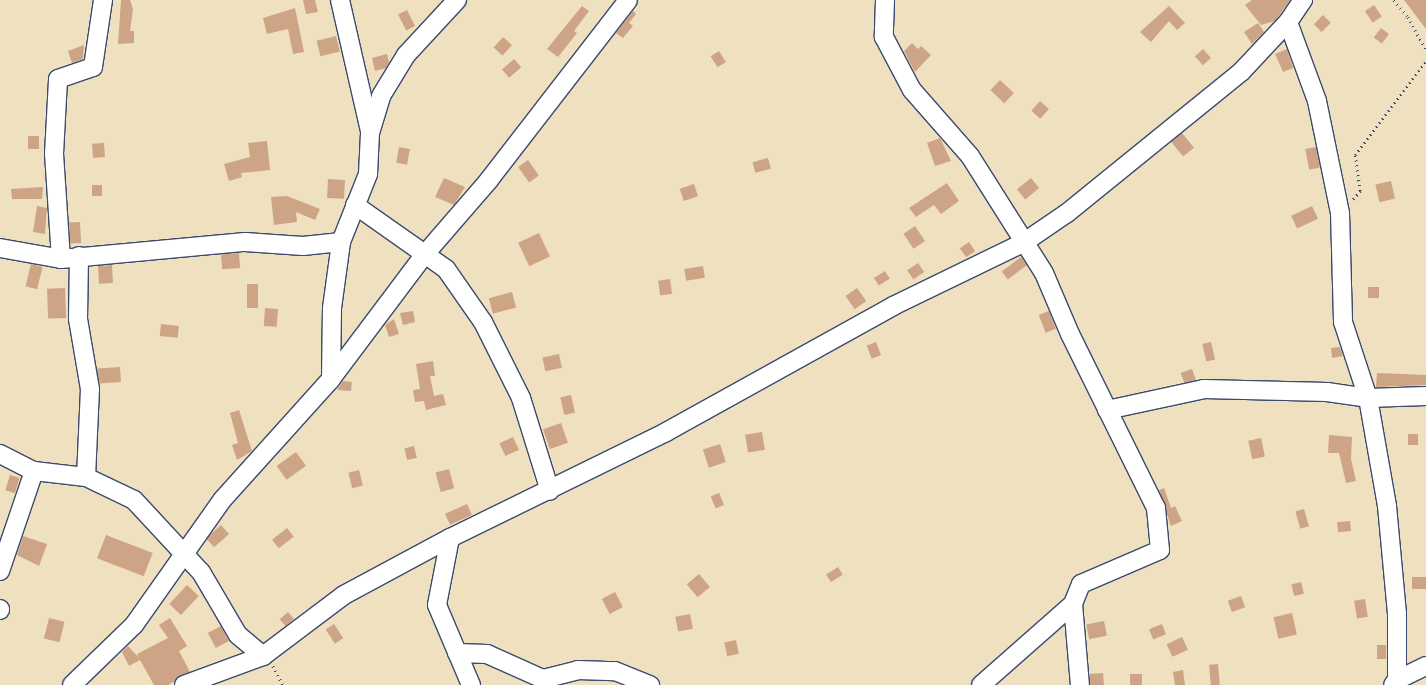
<!DOCTYPE html>
<style>
body{margin:0}
#map{position:relative;width:1426px;height:685px;overflow:hidden;background:#efe0c0;font-family:Mynerve,sans-serif}
div>[style]{position:absolute}
.building>*{inset:0;background:#cea487;transform-origin:0 0}
.path>*{height:2.5px;margin-top:-1.25px;transform-origin:0;background:repeating-linear-gradient(90deg,#3b4a6d 0 1px,transparent 0 5px)}
.roads{filter:drop-shadow(1px 0 #3b4a6d) drop-shadow(-1px 0 #3b4a6d) drop-shadow(0 1px #3b4a6d) drop-shadow(0 -1px #3b4a6d)}
.minor>*{height:18px;margin:-9px;padding:0 9px;transform-origin:9px;border-radius:9px;background:#fff}
span{translate:-50% -50%;white-space:nowrap;text-align:center;line-height:1.15;-webkit-text-stroke:4.5px #fcf5e5;paint-order:stroke}
</style>
<div id="map">
<div class="building">
<div style="clip-path:polygon(121px 0,130px 0,133px 9px,130px 31px,134px 31px,134px 43px,118px 44px)"></div>
<div style="clip-path:polygon(303px 0,315px 0,318px 12px,306px 14px)"></div>
<div style="clip-path:polygon(1252px 0,1290px 0,1275px 21px,1261px 25px,1245px 5px)"></div>
<div style="clip-path:polygon(1404px 0,1426px 0,1426px 29px)"></div>
<div style="left:1374px;top:5px;width:14px;height:11px;rotate:56deg"></div>
<div style="clip-path:polygon(582px 6px,589px 11px,574px 31px,577px 33px,558px 57px,547px 49px)"></div>
<div style="clip-path:polygon(1169px 6px,1185px 23px,1177px 30px,1169px 21px,1151px 42px,1140px 32px)"></div>
<div style="clip-path:polygon(295px 8px,304px 52px,293px 54px,288px 29px,267px 34px,263px 18px)"></div>
<div style="left:407px;top:10px;width:18px;height:10px;rotate:63deg"></div>
<div style="clip-path:polygon(633px 11px,636px 14px,629px 23px,633px 26px,623px 38px,616px 33px)"></div>
<div style="left:1323px;top:15px;width:11px;height:13px;rotate:45deg"></div>
<div style="clip-path:polygon(1258px 23px,1264px 32px,1252px 44px,1244px 32px)"></div>
<div style="left:1381px;top:28px;width:10px;height:12px;rotate:37deg"></div>
<div style="left:336px;top:36px;width:16px;height:20px;rotate:76deg"></div>
<div style="left:503px;top:37px;width:12px;height:14px;rotate:42deg"></div>
<div style="clip-path:polygon(912px 43px,918px 49px,921px 46px,931px 55px,915px 72px,904px 51px)"></div>
<div style="clip-path:polygon(84px 45px,83px 59px,72px 63px,68px 51px)"></div>
<div style="left:1203px;top:49px;width:12px;height:11px;rotate:48deg"></div>
<div style="clip-path:polygon(1287px 49px,1293px 68px,1283px 72px,1275px 54px)"></div>
<div style="left:719px;top:51px;width:13px;height:10px;rotate:58deg"></div>
<div style="clip-path:polygon(387px 54px,389px 62px,386px 68px,375px 71px,372px 58px)"></div>
<div style="left:514px;top:59px;width:11px;height:16px;rotate:49deg"></div>
<div style="left:1000px;top:80px;width:19px;height:14px;rotate:43deg"></div>
<div style="left:1040px;top:101px;width:12px;height:13px;rotate:42deg"></div>
<div style="left:1182px;top:133px;width:19px;height:14px;rotate:51deg"></div>
<div style="left:28px;top:136px;width:11px;height:13px"></div>
<div style="clip-path:polygon(940px 138px,951px 161px,935px 166px,927px 143px)"></div>
<div style="clip-path:polygon(267px 141px,270px 170px,241px 173px,242px 177px,229px 181px,224px 164px,250px 157px,248px 143px)"></div>
<div style="left:104px;top:143px;width:14px;height:12px;rotate:86deg"></div>
<div style="left:399px;top:147px;width:11px;height:16px;rotate:10deg"></div>
<div style="left:1316px;top:147px;width:21px;height:11px;rotate:79deg"></div>
<div style="left:768px;top:158px;width:11px;height:16px;rotate:75deg"></div>
<div style="left:528px;top:160px;width:19px;height:12px;rotate:55deg"></div>
<div style="clip-path:polygon(444px 178px,465px 187px,454px 205px,435px 197px)"></div>
<div style="left:1031px;top:178px;width:13px;height:18px;rotate:51deg"></div>
<div style="left:328px;top:179px;width:17px;height:19px;rotate:3deg"></div>
<div style="left:1391px;top:181px;width:18px;height:16px;rotate:77deg"></div>
<div style="clip-path:polygon(947px 183px,959px 201px,941px 214px,934px 205px,916px 217px,909px 208px)"></div>
<div style="left:694px;top:184px;width:13px;height:15px;rotate:72deg"></div>
<div style="left:92px;top:185px;width:10px;height:11px"></div>
<div style="clip-path:polygon(43px 187px,42px 199px,12px 199px,11px 189px)"></div>
<div style="clip-path:polygon(287px 196px,320px 209px,315px 220px,296px 212px,297px 222px,274px 225px,271px 197px)"></div>
<div style="clip-path:polygon(37px 206px,47px 208px,45px 234px,33px 232px)"></div>
<div style="left:1312px;top:206px;width:14px;height:23px;rotate:65deg"></div>
<div style="left:80px;top:222px;width:21px;height:11px;rotate:87deg"></div>
<div style="left:915px;top:226px;width:18px;height:14px;rotate:56deg"></div>
<div style="left:539px;top:233px;width:26px;height:23px;rotate:65deg"></div>
<div style="left:969px;top:242px;width:11px;height:11px;rotate:56deg"></div>
<div style="left:239px;top:253px;width:15px;height:18px;rotate:86deg"></div>
<div style="left:1021px;top:257px;width:10px;height:24px;rotate:53deg"></div>
<div style="left:918px;top:263px;width:11px;height:13px;rotate:56deg"></div>
<div style="left:31px;top:264px;width:12px;height:23px;rotate:14deg"></div>
<div style="left:112px;top:265px;width:18px;height:14px;rotate:87deg"></div>
<div style="left:703px;top:266px;width:12px;height:19px;rotate:81deg"></div>
<div style="left:885px;top:271px;width:9px;height:13px;rotate:58deg"></div>
<div style="left:670px;top:279px;width:15px;height:12px;rotate:82deg"></div>
<div style="left:247px;top:284px;width:11px;height:24px"></div>
<div style="left:1368px;top:287px;width:11px;height:11px"></div>
<div style="left:65px;top:288px;width:30px;height:18px;rotate:88deg"></div>
<div style="left:857px;top:288px;width:16px;height:14px;rotate:55deg"></div>
<div style="left:512px;top:292px;width:16px;height:24px;rotate:75deg"></div>
<div style="left:265px;top:308px;width:13px;height:18px;rotate:4deg"></div>
<div style="clip-path:polygon(413px 311px,415px 322px,403px 325px,400px 313px)"></div>
<div style="left:1049px;top:311px;width:19px;height:11px;rotate:69deg"></div>
<div style="clip-path:polygon(394px 319px,399px 334px,389px 337px,385px 325px)"></div>
<div style="left:161px;top:324px;width:18px;height:12px;rotate:6deg"></div>
<div style="left:876px;top:342px;width:14px;height:10px;rotate:69deg"></div>
<div style="left:1211px;top:342px;width:18px;height:9px;rotate:77deg"></div>
<div style="clip-path:polygon(1340px 347px,1343px 356px,1332px 358px,1331px 348px)"></div>
<div style="left:559px;top:354px;width:14px;height:17px;rotate:78deg"></div>
<div style="clip-path:polygon(433px 361px,435px 376px,430px 376px,434px 396px,443px 394px,446px 405px,426px 410px,424px 401px,415px 402px,413px 390px,420px 389px,416px 364px)"></div>
<div style="left:120px;top:367px;width:15px;height:23px;rotate:86deg"></div>
<div style="left:1192px;top:369px;width:12px;height:12px;rotate:70deg"></div>
<div style="clip-path:polygon(1377px 373px,1426px 375px,1426px 385px,1376px 387px)"></div>
<div style="clip-path:polygon(343px 381px,352px 382px,351px 391px,337px 390px)"></div>
<div style="left:571px;top:395px;width:18px;height:11px;rotate:77deg"></div>
<div style="clip-path:polygon(239px 410px,252px 451px,237px 460px,232px 445px,238px 443px,230px 413px)"></div>
<div style="left:561px;top:423px;width:21px;height:19px;rotate:71deg"></div>
<div style="left:762px;top:432px;width:18px;height:17px;rotate:81deg"></div>
<div style="left:1408px;top:434px;width:10px;height:11px"></div>
<div style="clip-path:polygon(1329px 435px,1352px 437px,1351px 459px,1356px 481px,1346px 483px,1339px 453px,1328px 453px)"></div>
<div style="left:513px;top:437px;width:14px;height:15px;rotate:65deg"></div>
<div style="left:1261px;top:438px;width:19px;height:13px;rotate:78deg"></div>
<div style="left:720px;top:444px;width:19px;height:18px;rotate:72deg"></div>
<div style="left:414px;top:446px;width:12px;height:10px;rotate:76deg"></div>
<div style="left:296px;top:452px;width:17px;height:24px;rotate:54deg"></div>
<div style="left:449px;top:469px;width:20px;height:14px;rotate:75deg"></div>
<div style="left:359px;top:470px;width:16px;height:11px;rotate:76deg"></div>
<div style="left:10px;top:475px;width:10px;height:16px;rotate:17deg"></div>
<div style="clip-path:polygon(1164px 488px,1171px 508px,1175px 506px,1182px 521px,1171px 526px,1159px 490px)"></div>
<div style="left:719px;top:493px;width:13px;height:9px;rotate:67deg"></div>
<div style="left:467px;top:504px;width:12px;height:24px;rotate:66deg"></div>
<div style="left:1304px;top:509px;width:18px;height:9px;rotate:74deg"></div>
<div style="left:1350px;top:521px;width:10px;height:13px;rotate:84deg"></div>
<div style="left:221px;top:525px;width:12px;height:20px;rotate:48deg"></div>
<div style="left:287px;top:528px;width:11px;height:19px;rotate:52deg"></div>
<div style="left:106px;top:535px;width:50px;height:25px;rotate:21deg"></div>
<div style="clip-path:polygon(23px 536px,47px 544px,39px 566px,17px 555px)"></div>
<div style="left:838px;top:567px;width:9px;height:14px;rotate:58deg"></div>
<div style="left:699px;top:574px;width:17px;height:16px;rotate:50deg"></div>
<div style="left:1412px;top:577px;width:14px;height:12px"></div>
<div style="left:1301px;top:582px;width:12px;height:10px;rotate:76deg"></div>
<div style="left:187px;top:585px;width:16px;height:26px;rotate:43deg"></div>
<div style="left:615px;top:592px;width:17px;height:15px;rotate:62deg"></div>
<div style="left:1241px;top:596px;width:12px;height:14px;rotate:70deg"></div>
<div style="left:1365px;top:599px;width:18px;height:11px;rotate:81deg"></div>
<div style="left:288px;top:612px;width:9px;height:11px;rotate:49deg"></div>
<div style="left:1292px;top:613px;width:22px;height:19px;rotate:77deg"></div>
<div style="left:690px;top:614px;width:15px;height:15px;rotate:79deg"></div>
<div style="left:49px;top:618px;width:16px;height:21px;rotate:14deg"></div>
<div style="clip-path:polygon(170px 618px,187px 646px,179px 651px,190px 672px,168px 685px,154px 685px,140px 660px,129px 666px,122px 652px,128px 646px,139px 658px,137px 654px,168px 638px,159px 625px)"></div>
<div style="left:1104px;top:621px;width:15px;height:18px;rotate:79deg"></div>
<div style="left:334px;top:624px;width:17px;height:10px;rotate:57deg"></div>
<div style="left:1162px;top:624px;width:11px;height:14px;rotate:68deg"></div>
<div style="left:221px;top:626px;width:17px;height:15px;rotate:62deg"></div>
<div style="left:1182px;top:637px;width:14px;height:17px;rotate:65deg"></div>
<div style="left:736px;top:640px;width:14px;height:12px;rotate:78deg"></div>
<div style="left:1377px;top:645px;width:9px;height:14px"></div>
<div style="left:1218px;top:664px;width:21px;height:9px;rotate:85deg"></div>
<div style="clip-path:polygon(1183px 670px,1185px 685px,1175px 685px,1173px 672px)"></div>
<div style="clip-path:polygon(1103px 673px,1104px 685px,1090px 685px,1090px 674px)"></div>
<div style="left:1142px;top:674px;width:11px;height:12px;rotate:90deg"></div>
</div>
<div class="path">
<div style="left:1394px;top:0;width:22px;rotate:51deg"></div>
<div style="left:1408px;top:17px;width:37px;rotate:61deg"></div>
<div style="left:1353px;top:199px;width:11px;rotate:-49deg"></div>
<div style="left:1360px;top:191px;width:36px;rotate:-98deg"></div>
<div style="left:1355px;top:155px;width:118px;rotate:-52.9deg"></div>
<div style="left:273px;top:666px;width:21px;rotate:62deg"></div>
</div>
<div class="roads">
<div class="minor">
<div style="left:340px;top:0;width:134px;rotate:77.1deg"></div>
<div style="left:885px;top:0;width:37px;rotate:92deg"></div>
<div style="left:884px;top:37px;width:60px;rotate:62.2deg"></div>
<div style="left:912px;top:90px;width:88px;rotate:48.7deg"></div>
<div style="left:970px;top:156px;width:138px;rotate:57.7deg"></div>
<div style="left:1044px;top:273px;width:66px;rotate:66.9deg"></div>
<div style="left:1070px;top:334px;width:194px;rotate:63.7deg"></div>
<div style="left:1156px;top:508px;width:42px;rotate:84.6deg"></div>
<div style="left:1160px;top:550px;width:86px;rotate:156.7deg"></div>
<div style="left:1081px;top:584px;width:22px;rotate:112deg"></div>
<div style="left:1073px;top:604px;width:81px;rotate:85.1deg"></div>
<div style="left:1288px;top:22px;width:84px;rotate:69.8deg"></div>
<div style="left:1317px;top:101px;width:114px;rotate:78.4deg"></div>
<div style="left:1340px;top:213px;width:109px;rotate:88.4deg"></div>
<div style="left:1343px;top:322px;width:80px;rotate:71.8deg"></div>
<div style="left:1368px;top:398px;width:110px;rotate:80deg"></div>
<div style="left:1387px;top:506px;width:108px;rotate:84.7deg"></div>
<div style="left:1397px;top:614px;width:66px;rotate:90deg"></div>
<div style="left:1397px;top:680px;width:6px;rotate:129deg"></div>
<div style="left:355px;top:205px;width:111px;rotate:35.1deg"></div>
<div style="left:446px;top:269px;width:65px;rotate:55.1deg"></div>
<div style="left:483px;top:322px;width:85px;rotate:63.4deg"></div>
<div style="left:521px;top:398px;width:97px;rotate:72.7deg"></div>
<div style="left:0;top:248px;width:62px;rotate:10.2deg"></div>
<div style="left:61px;top:259px;width:185px;rotate:-5.3deg"></div>
<div style="left:245px;top:242px;width:58px;rotate:3.9deg"></div>
<div style="left:303px;top:246px;width:38px;rotate:-6deg"></div>
<div style="left:79px;top:256px;width:63px;rotate:90.9deg"></div>
<div style="left:78px;top:319px;width:71px;rotate:80.3deg"></div>
<div style="left:90px;top:389px;width:88px;rotate:92.6deg"></div>
<div style="left:61px;top:259px;width:105px;rotate:-93.8deg"></div>
<div style="left:54px;top:154px;width:75px;rotate:-86.9deg"></div>
<div style="left:58px;top:79px;width:37px;rotate:-19deg"></div>
<div style="left:93px;top:67px;width:68px;rotate:-81.5deg"></div>
<div style="left:331px;top:379px;width:156px;rotate:-53.1deg"></div>
<div style="left:425px;top:254px;width:98px;rotate:-49.1deg"></div>
<div style="left:489px;top:180px;width:227px;rotate:-52.3deg"></div>
<div style="left:1107px;top:410px;width:99px;rotate:-12.2deg"></div>
<div style="left:1204px;top:389px;width:123px;rotate:1.4deg"></div>
<div style="left:1327px;top:392px;width:41px;rotate:8.3deg"></div>
<div style="left:1368px;top:398px;width:58px;rotate:-2deg"></div>
<div style="left:0;top:454px;width:38px;rotate:27deg"></div>
<div style="left:34px;top:471px;width:52px;rotate:6.6deg"></div>
<div style="left:86px;top:477px;width:53px;rotate:25.6deg"></div>
<div style="left:134px;top:500px;width:98px;rotate:47.1deg"></div>
<div style="left:201px;top:572px;width:73px;rotate:59.6deg"></div>
<div style="left:238px;top:635px;width:33px;rotate:40deg"></div>
<div style="left:450px;top:538px;width:68px;rotate:101deg"></div>
<div style="left:437px;top:605px;width:87px;rotate:67deg"></div>
<div style="left:0;top:571px;width:106px;rotate:-71.2deg"></div>
<div style="left:0;top:609px;width:1px;rotate:90deg"></div>
<div style="left:457px;top:653px;width:30px;rotate:2deg"></div>
<div style="left:487px;top:654px;width:61px;rotate:24.1deg"></div>
<div style="left:543px;top:679px;width:36px;rotate:-14deg"></div>
<div style="left:578px;top:670px;width:37px;rotate:2deg"></div>
<div style="left:615px;top:671px;width:38px;rotate:22deg"></div>
<div style="left:1397px;top:680px;width:32px;rotate:-26deg"></div>
<div style="left:72px;top:685px;width:86px;rotate:-44.1deg"></div>
<div style="left:134px;top:625px;width:154px;rotate:-54.8deg"></div>
<div style="left:223px;top:499px;width:161px;rotate:-48deg"></div>
<div style="left:331px;top:379px;width:71px;rotate:-89.2deg"></div>
<div style="left:332px;top:308px;width:67px;rotate:-82.2deg"></div>
<div style="left:341px;top:242px;width:73px;rotate:-68.3deg"></div>
<div style="left:368px;top:174px;width:41px;rotate:-87.2deg"></div>
<div style="left:370px;top:133px;width:39px;rotate:-73deg"></div>
<div style="left:381px;top:96px;width:48px;rotate:-58.6deg"></div>
<div style="left:406px;top:55px;width:75px;rotate:-47.2deg"></div>
<div style="left:184px;top:685px;width:84px;rotate:-20.2deg"></div>
<div style="left:263px;top:656px;width:101px;rotate:-37deg"></div>
<div style="left:344px;top:595px;width:120px;rotate:-28.3deg"></div>
<div style="left:450px;top:538px;width:241px;rotate:-26.1deg"></div>
<div style="left:666px;top:432px;width:260px;rotate:-29deg"></div>
<div style="left:893px;top:306px;width:144px;rotate:-25.9deg"></div>
<div style="left:1023px;top:243px;width:53px;rotate:-34.3deg"></div>
<div style="left:1067px;top:213px;width:224px;rotate:-39deg"></div>
<div style="left:1241px;top:72px;width:69px;rotate:-46.8deg"></div>
<div style="left:1288px;top:22px;width:27px;rotate:-56deg"></div>
<div style="left:981px;top:685px;width:123px;rotate:-41.4deg"></div>
</div>
</div>
</div>
